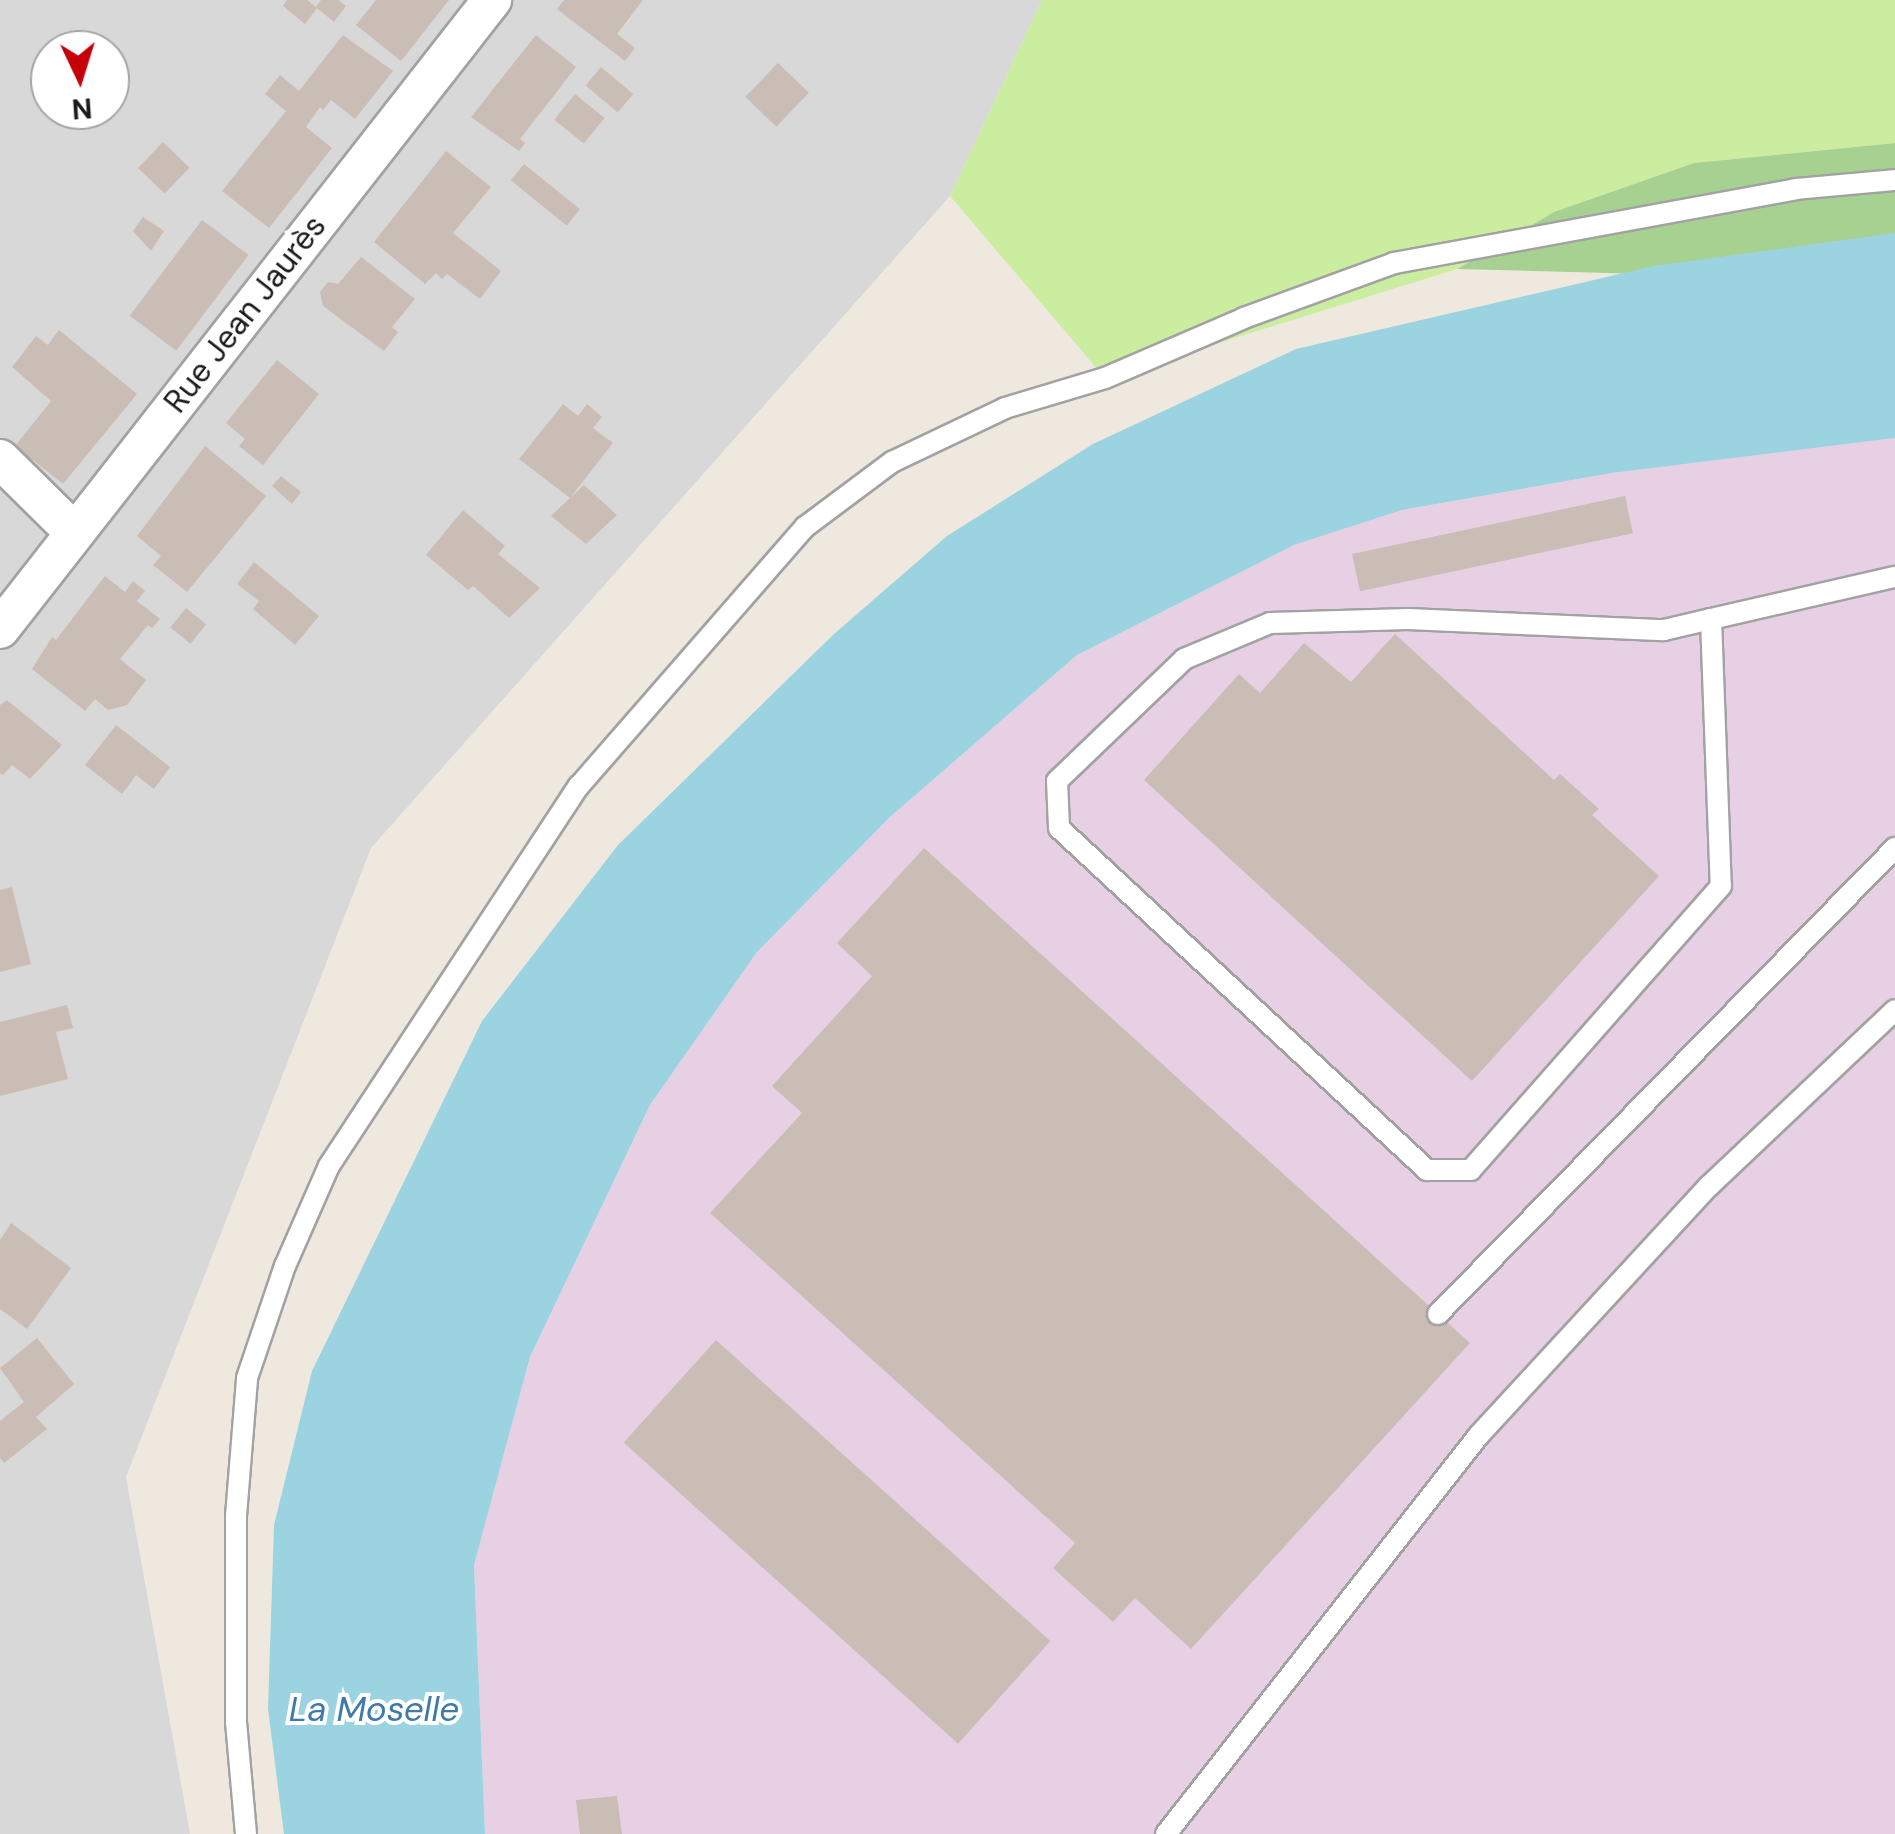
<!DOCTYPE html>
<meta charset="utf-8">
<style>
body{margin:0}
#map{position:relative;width:1895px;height:1834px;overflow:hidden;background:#eee8df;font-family:"DM Sans",sans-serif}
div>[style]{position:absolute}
.residential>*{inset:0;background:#d9d8d8}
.industrial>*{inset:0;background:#e7d0e4}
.grass>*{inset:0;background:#caed9f}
.forest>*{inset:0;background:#a6d190}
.water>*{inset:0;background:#9bd4e0}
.building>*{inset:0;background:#c9bdb5;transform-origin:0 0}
.roads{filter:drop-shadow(2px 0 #a2a2a2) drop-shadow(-2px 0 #a2a2a2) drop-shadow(0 2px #a2a2a2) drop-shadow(0 -2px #a2a2a2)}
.lane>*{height:20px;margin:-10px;padding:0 10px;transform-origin:10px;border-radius:10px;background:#fff}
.street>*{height:38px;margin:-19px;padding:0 19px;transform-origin:19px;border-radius:19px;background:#fff}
span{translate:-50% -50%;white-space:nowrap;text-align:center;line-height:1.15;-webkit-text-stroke:8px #fff;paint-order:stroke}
.street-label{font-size:32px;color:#1b1b1b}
.water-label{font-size:35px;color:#3f7aa9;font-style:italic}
.north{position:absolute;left:30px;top:30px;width:100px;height:100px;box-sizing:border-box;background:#fff;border:2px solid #a4a4a4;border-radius:50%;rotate:176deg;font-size:28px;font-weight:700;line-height:40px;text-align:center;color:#1b1b1b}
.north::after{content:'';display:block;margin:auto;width:35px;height:45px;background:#c5000b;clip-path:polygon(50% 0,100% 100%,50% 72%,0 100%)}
</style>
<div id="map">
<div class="residential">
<div style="clip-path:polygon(evenodd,0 0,1042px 0,950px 196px,371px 848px,126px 1477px,190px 1834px,0 1834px,0 0,50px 50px,110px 50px,110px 110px,50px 110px,50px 50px)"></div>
</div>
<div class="industrial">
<div style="clip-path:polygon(1895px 438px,1895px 1834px,485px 1834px,474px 1565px,530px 1357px,650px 1105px,757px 952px,890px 817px,1077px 655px,1294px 545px,1402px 510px,1612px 473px)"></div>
</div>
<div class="grass">
<div style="clip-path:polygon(1042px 0,1895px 0,1895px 143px,1694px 163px,1554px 212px,1457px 269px,1105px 378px,950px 196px)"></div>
</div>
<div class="forest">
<div style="clip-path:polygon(1895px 143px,1895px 241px,1720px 276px,1457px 269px,1554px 212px,1694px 163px)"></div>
</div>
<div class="water">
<div style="clip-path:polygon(1895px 233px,1895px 438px,1612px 473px,1402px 510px,1294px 545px,1077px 655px,890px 817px,757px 952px,650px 1105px,530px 1357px,474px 1565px,485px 1834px,284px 1834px,268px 1709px,274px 1525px,312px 1371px,482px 1021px,618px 845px,834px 634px,947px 536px,1093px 444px,1296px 349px,1654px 266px)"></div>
</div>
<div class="building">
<div style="clip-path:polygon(287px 0,307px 0,316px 7px,321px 0,338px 0,346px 6px,334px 22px,317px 8px,305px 24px,283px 6px)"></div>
<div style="clip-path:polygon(376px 0,449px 0,401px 61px,356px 25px)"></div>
<div style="clip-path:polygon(564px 0,643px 0,617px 34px,635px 48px,625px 61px,557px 9px)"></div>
<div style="clip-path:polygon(343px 35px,393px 71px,355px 119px,331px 100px,323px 110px,320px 107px,306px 127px,332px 148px,269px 228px,222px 191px,286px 111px,265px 94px,280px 75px,299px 91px)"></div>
<div style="clip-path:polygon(536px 35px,576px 67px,520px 139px,525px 143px,519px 151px,471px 117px)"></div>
<div style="left:778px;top:63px;width:43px;height:47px;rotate:44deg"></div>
<div style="left:601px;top:67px;width:42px;height:24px;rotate:40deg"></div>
<div style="left:575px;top:94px;width:38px;height:33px;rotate:39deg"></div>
<div style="left:163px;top:142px;width:37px;height:36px;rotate:44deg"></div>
<div style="clip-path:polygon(446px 151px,491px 187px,453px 233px,501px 271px,480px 299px,447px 274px,442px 279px,436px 273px,425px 284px,374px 242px)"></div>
<div style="left:524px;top:164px;width:72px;height:21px;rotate:39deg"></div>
<div style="clip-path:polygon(143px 217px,164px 231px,151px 251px,133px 231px)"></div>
<div style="left:202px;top:220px;width:58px;height:120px;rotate:37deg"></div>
<div style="clip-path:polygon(361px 257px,415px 299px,392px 327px,398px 332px,384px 351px,323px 306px,320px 292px,328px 282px,338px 284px)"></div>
<div style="clip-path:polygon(59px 330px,137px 394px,63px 484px,15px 446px,51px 401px,12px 367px,36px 336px,48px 345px)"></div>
<div style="clip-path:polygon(277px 360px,319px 394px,263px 465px,239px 446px,245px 439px,226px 423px)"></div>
<div style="clip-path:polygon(563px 404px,578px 416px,587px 404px,602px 417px,593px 428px,613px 443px,570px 498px,584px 485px,617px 515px,586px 544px,551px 516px,570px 498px,519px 459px)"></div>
<div style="clip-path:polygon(205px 446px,266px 496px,187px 592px,153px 565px,161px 556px,137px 536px)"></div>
<div style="clip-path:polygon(281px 476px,301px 492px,292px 504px,272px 486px)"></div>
<div style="left:1625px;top:496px;width:38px;height:279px;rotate:78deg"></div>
<div style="clip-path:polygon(463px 510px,505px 546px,498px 554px,540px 588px,509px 618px,473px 586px,468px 590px,426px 555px)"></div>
<div style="clip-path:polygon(254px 562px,319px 616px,295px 645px,253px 609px,259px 601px,237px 584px)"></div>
<div style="clip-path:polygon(105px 576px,125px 592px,133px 581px,145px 591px,137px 601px,160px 619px,152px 628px,148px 625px,120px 659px,146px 680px,127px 705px,108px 710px,95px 699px,85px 711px,32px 669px,52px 637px,56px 640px)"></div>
<div style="left:186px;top:608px;width:26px;height:25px;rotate:39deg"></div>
<div style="clip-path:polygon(1395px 634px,1554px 780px,1560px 774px,1599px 809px,1592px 815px,1659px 876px,1472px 1081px,1144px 780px,1239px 674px,1260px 693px,1304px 643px,1351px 682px)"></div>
<div style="clip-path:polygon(7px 700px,62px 745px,30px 779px,12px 765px,3px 775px,0 773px,0 705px)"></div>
<div style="clip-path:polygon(116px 725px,170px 767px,154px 789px,136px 775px,122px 794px,85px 765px)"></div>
<div style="clip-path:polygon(924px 848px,1470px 1343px,1191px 1649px,1135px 1598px,1113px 1622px,1053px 1568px,1075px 1543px,710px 1213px,802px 1113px,772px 1086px,872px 976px,837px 943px)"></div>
<div style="clip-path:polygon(12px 887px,31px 964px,0 972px,0 890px)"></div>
<div style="clip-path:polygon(67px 1005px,73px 1028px,56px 1032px,68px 1079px,0 1096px,0 1022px)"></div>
<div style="clip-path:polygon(11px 1223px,71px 1268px,27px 1329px,0 1309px,0 1240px)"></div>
<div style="clip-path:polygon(37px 1338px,74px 1384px,36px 1417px,47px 1429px,4px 1463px,0 1458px,0 1421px,24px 1402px,0 1368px)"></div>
<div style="left:716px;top:1340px;width:450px;height:138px;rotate:42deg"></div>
<div style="clip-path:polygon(617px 1796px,622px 1834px,580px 1834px,576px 1800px)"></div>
</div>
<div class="roads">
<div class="lane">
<div style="left:1711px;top:619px;width:267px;rotate:87.9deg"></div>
<div style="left:1721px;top:886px;width:378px;rotate:131.4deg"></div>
<div style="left:1471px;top:1170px;width:44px;rotate:180deg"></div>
<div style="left:1427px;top:1170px;width:502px;rotate:-137.1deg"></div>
<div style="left:1059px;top:828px;width:47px;rotate:-92.4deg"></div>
<div style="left:1057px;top:781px;width:176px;rotate:-43.8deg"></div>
<div style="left:1184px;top:659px;width:93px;rotate:-22.7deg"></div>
<div style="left:1270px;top:623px;width:138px;rotate:-1.7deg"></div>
<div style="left:1408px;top:619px;width:256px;rotate:2.5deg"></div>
<div style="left:1664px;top:630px;width:48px;rotate:-13.2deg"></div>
<div style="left:1711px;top:619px;width:189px;rotate:-12.9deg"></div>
<div style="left:1438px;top:1314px;width:653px;rotate:-45.56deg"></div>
<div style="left:246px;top:1834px;width:111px;rotate:-95.1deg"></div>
<div style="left:236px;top:1723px;width:207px;rotate:-90deg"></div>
<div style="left:236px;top:1516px;width:138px;rotate:-85.4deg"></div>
<div style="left:247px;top:1378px;width:118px;rotate:-71.3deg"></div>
<div style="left:285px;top:1266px;width:109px;rotate:-66.3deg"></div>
<div style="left:329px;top:1166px;width:455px;rotate:-56.7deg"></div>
<div style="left:579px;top:786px;width:344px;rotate:-48.9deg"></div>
<div style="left:805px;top:527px;width:109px;rotate:-36.8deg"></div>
<div style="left:892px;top:462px;width:125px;rotate:-25.5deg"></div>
<div style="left:1005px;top:408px;width:104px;rotate:-16.7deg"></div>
<div style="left:1105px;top:378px;width:151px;rotate:-23.3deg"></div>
<div style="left:1244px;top:318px;width:160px;rotate:-20.1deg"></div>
<div style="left:1394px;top:263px;width:409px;rotate:-10.4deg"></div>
<div style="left:1796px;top:189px;width:99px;rotate:-5.2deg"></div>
<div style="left:1166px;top:1834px;width:507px;rotate:-51.89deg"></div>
<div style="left:1479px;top:1435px;width:339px;rotate:-47.3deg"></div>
<div style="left:1709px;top:1186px;width:256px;rotate:-43.4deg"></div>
</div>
<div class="street">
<div style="left:0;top:459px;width:105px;rotate:44.6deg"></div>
<div style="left:0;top:629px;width:799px;rotate:-51.97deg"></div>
</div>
</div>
<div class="street-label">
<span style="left:245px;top:314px;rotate:-52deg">Rue Jean Jaurès</span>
</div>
<div class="water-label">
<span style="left:374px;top:1709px">La Moselle</span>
</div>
<div class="north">N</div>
</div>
